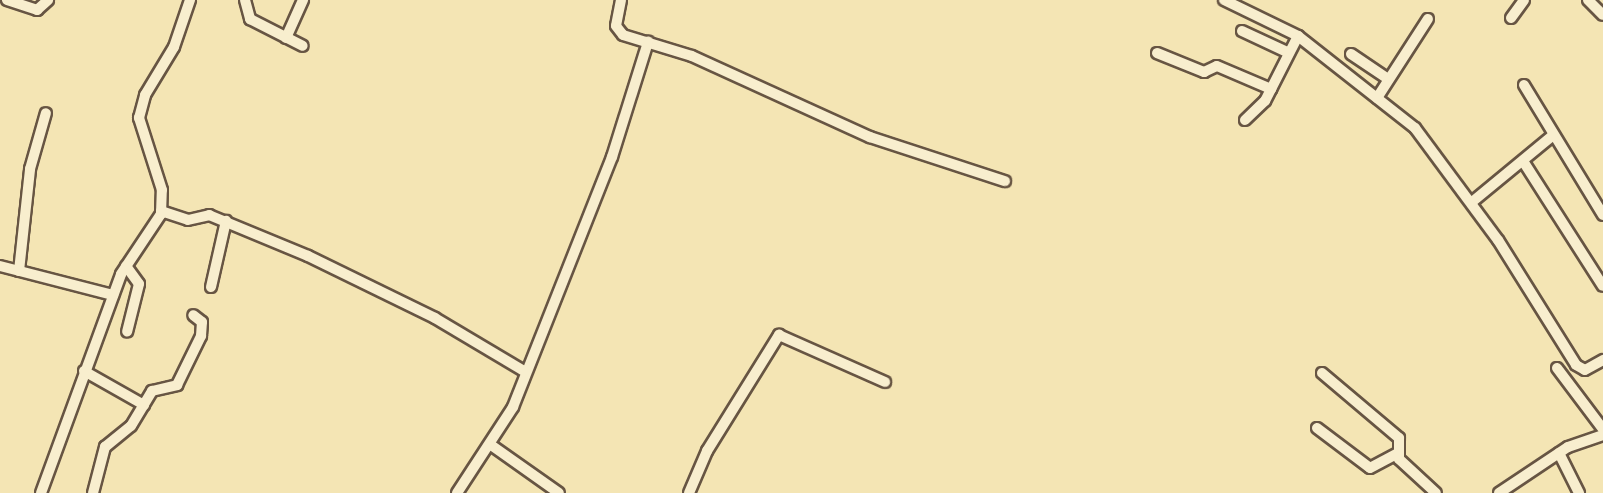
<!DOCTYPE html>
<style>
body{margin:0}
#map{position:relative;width:1603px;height:493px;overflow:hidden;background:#f4e5b4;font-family:"IM FELL Double Pica",serif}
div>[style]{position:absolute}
.roads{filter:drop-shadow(2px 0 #675543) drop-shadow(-2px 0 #675543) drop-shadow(0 2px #675543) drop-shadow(0 -2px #675543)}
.minor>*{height:10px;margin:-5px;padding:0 5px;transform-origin:5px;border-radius:5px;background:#f8eece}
span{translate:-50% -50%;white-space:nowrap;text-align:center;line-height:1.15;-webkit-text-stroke:4.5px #f8eece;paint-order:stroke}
</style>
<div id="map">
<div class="roads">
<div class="minor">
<div style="left:7px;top:0;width:32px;rotate:18deg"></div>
<div style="left:37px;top:10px;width:15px;rotate:-42deg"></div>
<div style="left:245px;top:0;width:20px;rotate:75deg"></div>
<div style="left:250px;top:19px;width:59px;rotate:27deg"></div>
<div style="left:621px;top:0;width:26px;rotate:101deg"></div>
<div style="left:616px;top:26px;width:11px;rotate:52deg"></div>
<div style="left:623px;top:35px;width:72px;rotate:16.9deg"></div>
<div style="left:692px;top:56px;width:196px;rotate:24.5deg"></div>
<div style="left:870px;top:137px;width:142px;rotate:18.1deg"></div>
<div style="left:1224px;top:0;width:82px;rotate:25.9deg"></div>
<div style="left:1298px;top:36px;width:149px;rotate:38.2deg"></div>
<div style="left:1415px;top:128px;width:139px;rotate:53.5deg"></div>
<div style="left:1498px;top:240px;width:147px;rotate:58deg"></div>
<div style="left:1576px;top:365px;width:10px;rotate:29deg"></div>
<div style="left:1585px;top:370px;width:21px;rotate:-29deg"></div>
<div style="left:1588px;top:0;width:21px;rotate:45deg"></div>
<div style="left:1511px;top:18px;width:22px;rotate:-54deg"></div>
<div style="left:1242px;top:31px;width:50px;rotate:25deg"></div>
<div style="left:286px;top:38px;width:42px;rotate:-65.9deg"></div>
<div style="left:1157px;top:53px;width:51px;rotate:22deg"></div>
<div style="left:1204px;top:72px;width:14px;rotate:-25deg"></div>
<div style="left:1217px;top:66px;width:59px;rotate:23.1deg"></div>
<div style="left:1351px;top:54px;width:45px;rotate:34deg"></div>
<div style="left:1524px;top:85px;width:152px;rotate:58.7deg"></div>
<div style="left:1377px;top:98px;width:94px;rotate:-57.2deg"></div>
<div style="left:1245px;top:120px;width:28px;rotate:-44deg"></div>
<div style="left:1265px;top:101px;width:73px;rotate:-63.1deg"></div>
<div style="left:1523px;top:161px;width:148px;rotate:57.4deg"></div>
<div style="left:1472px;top:202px;width:104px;rotate:-39.5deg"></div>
<div style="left:161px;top:211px;width:28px;rotate:18deg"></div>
<div style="left:188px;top:220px;width:22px;rotate:-13deg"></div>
<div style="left:209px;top:215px;width:107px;rotate:22.5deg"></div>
<div style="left:308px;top:256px;width:141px;rotate:26deg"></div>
<div style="left:435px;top:318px;width:104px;rotate:30.8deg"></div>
<div style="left:0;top:266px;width:117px;rotate:14.4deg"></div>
<div style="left:126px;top:266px;width:22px;rotate:54deg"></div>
<div style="left:139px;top:284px;width:49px;rotate:104deg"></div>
<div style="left:19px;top:271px;width:103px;rotate:-83.8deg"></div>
<div style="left:30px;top:169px;width:58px;rotate:-74.1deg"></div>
<div style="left:211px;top:287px;width:68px;rotate:-77.2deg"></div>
<div style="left:1557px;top:368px;width:76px;rotate:53deg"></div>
<div style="left:84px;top:371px;width:69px;rotate:29.5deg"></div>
<div style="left:1322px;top:373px;width:101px;rotate:40.2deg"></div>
<div style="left:1399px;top:438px;width:21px;rotate:90deg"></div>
<div style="left:1399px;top:459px;width:50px;rotate:42.6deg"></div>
<div style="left:1317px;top:428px;width:66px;rotate:37deg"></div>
<div style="left:1370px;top:468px;width:32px;rotate:-28deg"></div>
<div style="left:491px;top:445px;width:83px;rotate:35.2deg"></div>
<div style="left:1559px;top:453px;width:45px;rotate:63.4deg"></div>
<div style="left:41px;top:493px;width:233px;rotate:-69.9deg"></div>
<div style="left:121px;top:274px;width:72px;rotate:-56.3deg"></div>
<div style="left:161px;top:214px;width:24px;rotate:-88deg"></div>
<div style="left:162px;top:190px;width:76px;rotate:-107.7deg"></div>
<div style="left:139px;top:118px;width:24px;rotate:-75deg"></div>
<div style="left:145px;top:95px;width:56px;rotate:-58.9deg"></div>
<div style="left:174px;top:47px;width:50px;rotate:-71.2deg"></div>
<div style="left:93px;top:493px;width:48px;rotate:-75.4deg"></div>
<div style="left:105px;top:447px;width:33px;rotate:-39deg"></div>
<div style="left:131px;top:426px;width:41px;rotate:-59deg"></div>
<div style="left:152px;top:391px;width:26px;rotate:-13deg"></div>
<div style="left:177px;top:385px;width:55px;rotate:-63.9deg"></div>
<div style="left:201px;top:336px;width:14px;rotate:-86deg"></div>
<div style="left:202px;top:322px;width:11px;rotate:-142deg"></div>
<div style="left:457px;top:493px;width:103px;rotate:-56.9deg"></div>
<div style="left:513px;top:407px;width:269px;rotate:-68.4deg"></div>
<div style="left:612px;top:157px;width:121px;rotate:-72.6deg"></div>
<div style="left:689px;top:493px;width:46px;rotate:-66.8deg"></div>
<div style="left:707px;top:451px;width:137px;rotate:-58.2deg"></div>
<div style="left:779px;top:335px;width:116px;rotate:23.9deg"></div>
<div style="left:1499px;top:493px;width:83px;rotate:-33.7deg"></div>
<div style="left:1568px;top:447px;width:37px;rotate:-19deg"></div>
</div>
</div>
</div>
